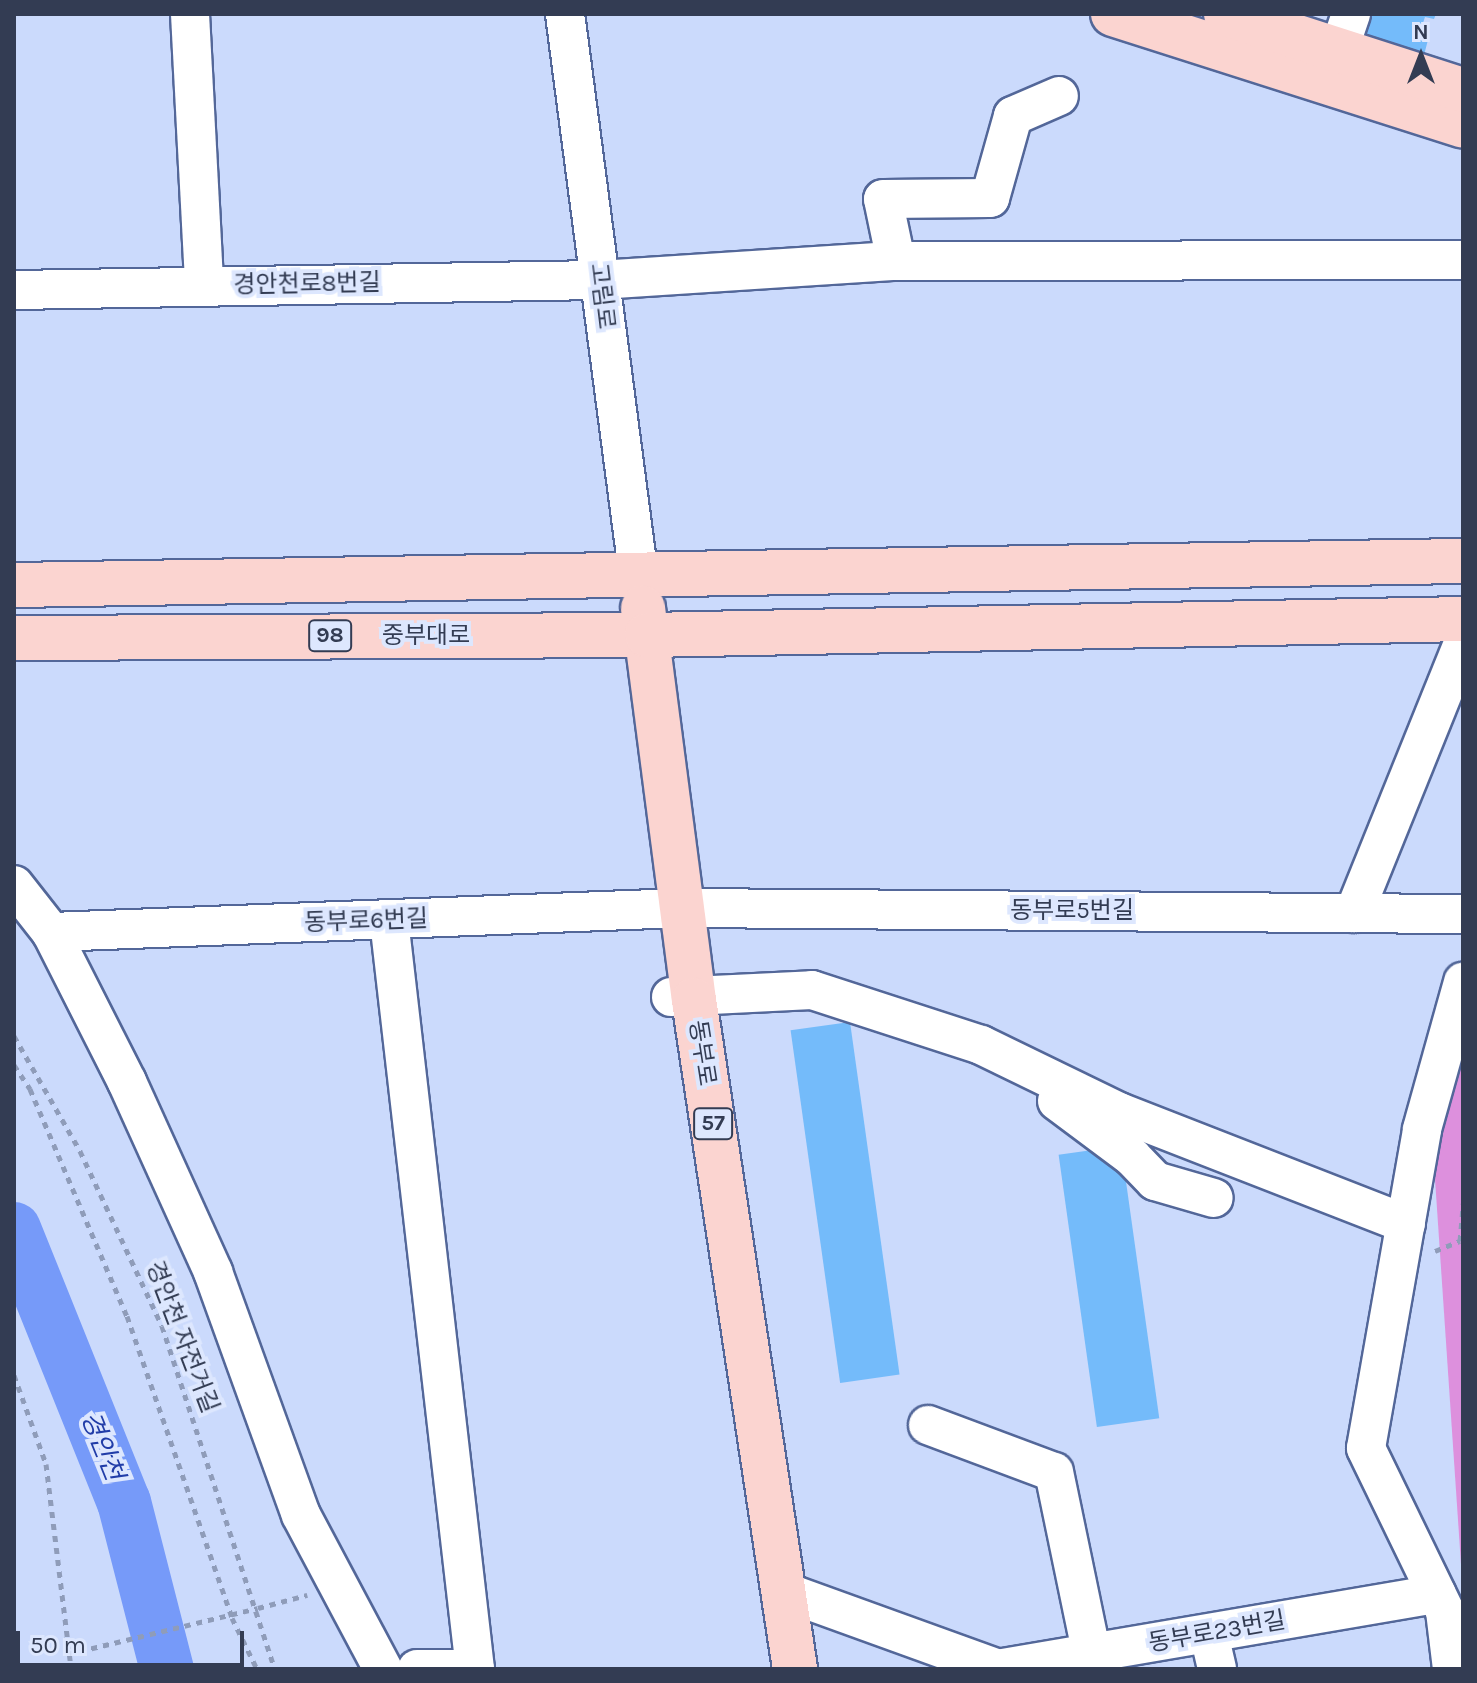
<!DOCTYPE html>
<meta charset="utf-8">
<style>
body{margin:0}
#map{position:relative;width:1477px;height:1683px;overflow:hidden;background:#cbdafc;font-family:Karla,"Noto Sans KR",sans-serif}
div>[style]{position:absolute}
.green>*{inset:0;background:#dd90dd}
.river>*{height:54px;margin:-27px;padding:0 27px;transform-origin:27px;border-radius:27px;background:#769af9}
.building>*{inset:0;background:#74bbfa;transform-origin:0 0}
.path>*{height:5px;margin-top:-2.5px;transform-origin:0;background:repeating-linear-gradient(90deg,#8f9cb9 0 6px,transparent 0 12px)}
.roads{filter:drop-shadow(2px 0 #536799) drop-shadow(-2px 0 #536799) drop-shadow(0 2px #536799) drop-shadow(0 -2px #536799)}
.minor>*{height:38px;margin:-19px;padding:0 19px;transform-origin:19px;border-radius:19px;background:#fff}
.major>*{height:44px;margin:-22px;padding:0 22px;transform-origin:22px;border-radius:22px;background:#fbd4d0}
.path-bridge>*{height:5px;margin-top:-2.5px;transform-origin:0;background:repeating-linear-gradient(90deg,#8f9cb9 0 6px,transparent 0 12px)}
span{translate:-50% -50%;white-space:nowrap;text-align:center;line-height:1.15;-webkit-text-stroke:8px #dde7fe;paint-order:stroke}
.shield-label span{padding:2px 6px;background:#dde7fe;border:2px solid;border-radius:6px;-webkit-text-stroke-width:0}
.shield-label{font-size:22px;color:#333c53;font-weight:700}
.street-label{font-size:24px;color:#333c53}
.water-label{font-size:26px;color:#213da8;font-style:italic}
.frame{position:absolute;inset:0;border:16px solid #333c53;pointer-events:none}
.north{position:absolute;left:1381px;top:16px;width:80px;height:80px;-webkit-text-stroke:6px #dde7fe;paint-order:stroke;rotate:0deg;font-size:22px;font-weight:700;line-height:32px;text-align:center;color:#333c53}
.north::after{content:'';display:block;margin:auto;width:28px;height:36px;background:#333c53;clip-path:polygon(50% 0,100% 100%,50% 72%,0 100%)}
.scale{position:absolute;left:16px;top:1631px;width:228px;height:36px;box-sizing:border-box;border:4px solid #333c53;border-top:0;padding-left:10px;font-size:24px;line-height:28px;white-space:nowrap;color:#333c53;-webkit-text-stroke:6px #dde7fe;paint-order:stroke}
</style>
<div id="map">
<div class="green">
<div style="clip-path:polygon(1463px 1002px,1463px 1594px,1430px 1105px)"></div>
</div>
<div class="river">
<div style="left:14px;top:1229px;width:294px;rotate:68.1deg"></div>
<div style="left:124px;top:1502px;width:172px;rotate:75.6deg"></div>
</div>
<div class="building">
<div style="clip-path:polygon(1358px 14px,1436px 14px,1434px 19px,1425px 17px,1420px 32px,1429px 36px,1423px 59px,1353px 32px)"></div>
<div style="left:850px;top:1022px;width:356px;height:60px;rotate:82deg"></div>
<div style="left:1121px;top:1146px;width:275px;height:63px;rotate:82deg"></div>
</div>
<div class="path">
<div style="left:14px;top:1036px;width:133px;rotate:60.1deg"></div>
<div style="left:80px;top:1151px;width:193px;rotate:64.9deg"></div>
<div style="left:162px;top:1326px;width:361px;rotate:71.8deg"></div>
<div style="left:14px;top:1065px;width:29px;rotate:56deg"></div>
<div style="left:30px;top:1089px;width:247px;rotate:66.9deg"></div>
<div style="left:127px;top:1316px;width:320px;rotate:70.8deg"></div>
<div style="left:232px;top:1618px;width:57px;rotate:63.9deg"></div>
<div style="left:1435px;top:1251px;width:27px;rotate:-22deg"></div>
<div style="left:1460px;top:1241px;width:38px;rotate:-85deg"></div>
<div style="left:14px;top:1375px;width:95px;rotate:70.2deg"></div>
<div style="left:46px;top:1464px;width:207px;rotate:83deg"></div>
<div style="left:258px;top:1608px;width:51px;rotate:-14.9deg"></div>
</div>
<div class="roads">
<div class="minor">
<div style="left:190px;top:14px;width:271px;rotate:87deg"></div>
<div style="left:565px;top:14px;width:569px;rotate:82.53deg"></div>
<div style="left:1329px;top:79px;width:69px;rotate:-71.3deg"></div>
<div style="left:896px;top:261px;width:63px;rotate:-101.8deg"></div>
<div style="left:883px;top:199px;width:107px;rotate:-0.5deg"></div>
<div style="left:990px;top:198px;width:85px;rotate:-74.3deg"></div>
<div style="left:1013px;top:116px;width:50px;rotate:-23.5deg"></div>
<div style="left:14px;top:290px;width:585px;rotate:-0.98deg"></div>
<div style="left:599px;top:280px;width:298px;rotate:-3.7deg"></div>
<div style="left:896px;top:261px;width:567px;rotate:-0.1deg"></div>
<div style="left:14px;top:885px;width:60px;rotate:51.8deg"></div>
<div style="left:51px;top:932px;width:168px;rotate:63.1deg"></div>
<div style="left:127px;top:1082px;width:209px;rotate:65.6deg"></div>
<div style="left:213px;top:1272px;width:258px;rotate:70.1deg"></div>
<div style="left:301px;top:1515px;width:174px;rotate:62deg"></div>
<div style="left:1354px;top:913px;width:291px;rotate:-68deg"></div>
<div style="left:389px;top:920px;width:754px;rotate:83.45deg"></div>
<div style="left:51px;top:932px;width:630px;rotate:-2.18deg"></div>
<div style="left:681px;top:908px;width:782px;rotate:0.44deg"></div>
<div style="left:671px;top:997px;width:141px;rotate:-2.8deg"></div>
<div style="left:812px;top:990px;width:178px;rotate:18deg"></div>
<div style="left:981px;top:1045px;width:153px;rotate:25.9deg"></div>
<div style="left:1119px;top:1112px;width:308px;rotate:21.3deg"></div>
<div style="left:1057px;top:1101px;width:94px;rotate:36.7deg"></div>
<div style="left:1132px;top:1157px;width:33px;rotate:46deg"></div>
<div style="left:1155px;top:1181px;width:61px;rotate:16.1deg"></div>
<div style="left:928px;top:1425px;width:134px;rotate:20.5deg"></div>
<div style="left:1054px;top:1472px;width:187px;rotate:78.3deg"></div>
<div style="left:783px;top:1591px;width:229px;rotate:19.9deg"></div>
<div style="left:1209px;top:1634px;width:36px;rotate:77deg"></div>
<div style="left:417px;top:1669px;width:58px"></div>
<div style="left:997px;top:1669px;width:446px;rotate:-9.7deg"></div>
<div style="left:1452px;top:1669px;width:58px;rotate:-96.9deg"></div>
<div style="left:1445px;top:1611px;width:181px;rotate:-115.9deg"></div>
<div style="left:1366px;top:1448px;width:324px;rotate:-80deg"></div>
<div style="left:1422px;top:1129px;width:153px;rotate:-74.4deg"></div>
</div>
<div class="major">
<div style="left:1113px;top:14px;width:367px;rotate:17.7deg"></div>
<div style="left:1226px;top:14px;width:249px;rotate:17.8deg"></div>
<div style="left:14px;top:585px;width:1449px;rotate:-0.95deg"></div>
<div style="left:643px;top:608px;width:395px;rotate:82.6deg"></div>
<div style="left:694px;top:1000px;width:677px;rotate:81.41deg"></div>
<div style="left:14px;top:638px;width:633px;rotate:-0.27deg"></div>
<div style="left:647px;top:635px;width:816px;rotate:-1.12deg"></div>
</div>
</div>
<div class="path-bridge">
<div style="left:68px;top:1654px;width:195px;rotate:-13.6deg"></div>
</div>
<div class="shield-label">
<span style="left:330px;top:636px">98</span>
<span style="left:713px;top:1124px">57</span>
</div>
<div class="street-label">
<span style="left:307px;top:284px;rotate:-1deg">경안천로8번길</span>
<span style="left:602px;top:296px;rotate:83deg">고림로</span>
<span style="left:426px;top:636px">중부대로</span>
<span style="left:1072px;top:911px">동부로5번길</span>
<span style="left:366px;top:921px;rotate:-2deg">동부로6번길</span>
<span style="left:702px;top:1053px;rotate:81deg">동부로</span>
<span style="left:182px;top:1337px;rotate:69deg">경안천 자전거길</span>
<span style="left:1217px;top:1632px;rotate:-10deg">동부로23번길</span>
</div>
<div class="water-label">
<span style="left:102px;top:1446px;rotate:68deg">경안천</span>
</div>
<div class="frame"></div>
<div class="north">N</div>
<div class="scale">50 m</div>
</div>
